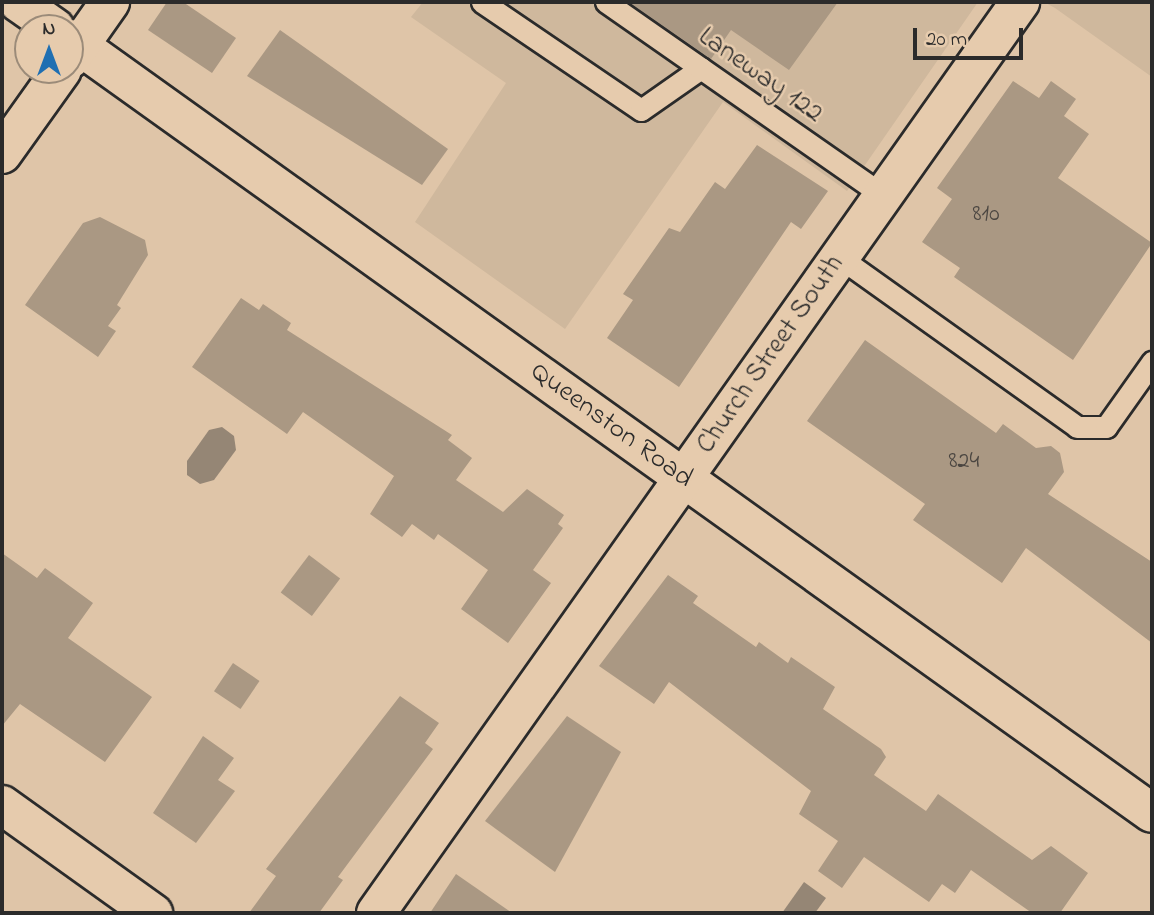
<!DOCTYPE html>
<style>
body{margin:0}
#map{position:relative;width:1154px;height:915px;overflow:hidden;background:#dfc5a8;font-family:"Indie Flower",sans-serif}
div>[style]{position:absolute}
.built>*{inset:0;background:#cfb89d}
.water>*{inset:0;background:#958675}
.building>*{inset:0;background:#aa9883;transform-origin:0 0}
.roads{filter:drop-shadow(2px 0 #2b2b2b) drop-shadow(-2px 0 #2b2b2b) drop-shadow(0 2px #2b2b2b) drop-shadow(0 -2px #2b2b2b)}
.service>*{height:21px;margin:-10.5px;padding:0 10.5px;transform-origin:10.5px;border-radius:10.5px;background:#e6cbad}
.minor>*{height:38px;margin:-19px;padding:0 19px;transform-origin:19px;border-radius:19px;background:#e6cbad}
span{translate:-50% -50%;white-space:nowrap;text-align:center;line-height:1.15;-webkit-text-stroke:5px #e6cbad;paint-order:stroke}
.number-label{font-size:24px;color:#4b4641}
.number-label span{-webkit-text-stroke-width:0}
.street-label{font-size:28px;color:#2b2b2b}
.frame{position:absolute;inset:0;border:4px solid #2b2b2b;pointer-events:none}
.north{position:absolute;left:14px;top:14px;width:70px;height:70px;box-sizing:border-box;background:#e6cbad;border:2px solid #9b8b79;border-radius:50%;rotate:0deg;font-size:19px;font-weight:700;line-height:28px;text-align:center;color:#2b2b2b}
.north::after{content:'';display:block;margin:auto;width:24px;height:32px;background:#1f6fb2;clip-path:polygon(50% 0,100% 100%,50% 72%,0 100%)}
.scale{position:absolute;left:913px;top:28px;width:110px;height:32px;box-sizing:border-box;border:4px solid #2b2b2b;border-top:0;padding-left:9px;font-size:21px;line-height:24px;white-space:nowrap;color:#2b2b2b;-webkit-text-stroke:5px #e6cbad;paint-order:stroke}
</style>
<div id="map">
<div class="built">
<div style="clip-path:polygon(423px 2px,978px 2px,847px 191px,723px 102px,565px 329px,415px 222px,506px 83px,411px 17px)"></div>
<div style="clip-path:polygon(1044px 2px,1152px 2px,1152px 77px,1055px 8px)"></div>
</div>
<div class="water">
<div style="clip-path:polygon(222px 427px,234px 436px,236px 450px,214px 480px,200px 484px,187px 475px,187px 461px,209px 430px)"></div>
<div style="clip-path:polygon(804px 882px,826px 898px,815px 913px,782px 913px)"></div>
</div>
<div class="building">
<div style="clip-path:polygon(167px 2px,183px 2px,236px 38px,212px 73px,148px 30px)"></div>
<div style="clip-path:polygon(629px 2px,838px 2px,789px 70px,731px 30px,711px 59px)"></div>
<div style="clip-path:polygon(280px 30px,448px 149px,422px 185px,247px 76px)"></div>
<div style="clip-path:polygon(1013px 81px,1039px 98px,1051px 81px,1076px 99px,1064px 116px,1089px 134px,1058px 178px,1152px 243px,1073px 360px,954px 277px,960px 268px,922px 242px,952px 199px,937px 188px)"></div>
<div style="clip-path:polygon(757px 145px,828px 191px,801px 229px,791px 222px,679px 387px,607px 338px,633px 300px,623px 294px,669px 228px,680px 232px,715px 182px,725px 189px)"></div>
<div style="clip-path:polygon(100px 217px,145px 240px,148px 255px,117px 305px,121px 308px,108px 326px,116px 331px,98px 357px,25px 305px,83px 223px)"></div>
<div style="clip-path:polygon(241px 298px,259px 310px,263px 304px,291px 323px,287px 330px,452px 435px,448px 440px,472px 458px,456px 480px,503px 512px,527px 489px,564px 515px,558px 524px,563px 528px,533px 570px,551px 583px,508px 643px,461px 609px,488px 570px,438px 534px,434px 540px,412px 524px,402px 537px,370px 514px,394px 476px,303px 412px,287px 434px,192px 367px)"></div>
<div style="clip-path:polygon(865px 340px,996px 433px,1003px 424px,1036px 448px,1051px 446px,1060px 453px,1064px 472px,1048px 494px,1152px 562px,1152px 643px,1026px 548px,1002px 583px,913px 520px,925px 504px,807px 421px)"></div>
<div style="clip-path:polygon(2px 553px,37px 578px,45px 568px,93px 603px,68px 638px,152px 697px,105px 762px,20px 704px,2px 726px)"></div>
<div style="left:309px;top:555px;width:39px;height:47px;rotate:37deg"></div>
<div style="clip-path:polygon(668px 575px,698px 596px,693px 603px,756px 647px,759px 642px,788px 663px,791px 657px,835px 687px,823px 709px,881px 749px,886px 757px,874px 775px,926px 811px,938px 794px,1032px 860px,1051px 846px,1088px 873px,1060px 913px,1032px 913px,971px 870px,955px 893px,942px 884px,929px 902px,864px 857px,842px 888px,818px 871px,838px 841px,799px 814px,811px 791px,669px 682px,654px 704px,599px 666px)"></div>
<div style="left:233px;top:663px;width:32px;height:34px;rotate:34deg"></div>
<div style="clip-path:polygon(400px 696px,439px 723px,425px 743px,433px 749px,338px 877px,343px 880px,319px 913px,249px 913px,276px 876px,266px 869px)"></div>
<div style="clip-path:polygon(567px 716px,621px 752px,555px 872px,485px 821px)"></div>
<div style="clip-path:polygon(203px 736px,234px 758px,218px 780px,235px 791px,196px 843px,153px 813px)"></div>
<div style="clip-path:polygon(456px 874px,512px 913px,430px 913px)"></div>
</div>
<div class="roads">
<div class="service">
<div style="left:482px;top:2px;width:192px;rotate:34.2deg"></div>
<div style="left:641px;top:110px;width:73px;rotate:-35deg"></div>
<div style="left:606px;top:2px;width:338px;rotate:34.9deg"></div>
<div style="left:839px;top:257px;width:292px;rotate:35.5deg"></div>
<div style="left:1077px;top:427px;width:29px"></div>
<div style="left:1106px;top:427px;width:80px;rotate:-54.7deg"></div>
</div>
<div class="minor">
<div style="left:18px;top:2px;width:45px;rotate:35.1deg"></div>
<div style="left:70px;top:39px;width:1330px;rotate:35.58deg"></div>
<div style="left:70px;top:59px;width:70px;rotate:-54.9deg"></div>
<div style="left:2px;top:154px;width:103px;rotate:-54.5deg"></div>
<div style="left:2px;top:805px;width:186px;rotate:35.6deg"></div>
<div style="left:376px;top:913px;width:1116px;rotate:-54.74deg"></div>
</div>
</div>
<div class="number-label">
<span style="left:986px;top:215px">810</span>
<span style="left:964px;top:462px">824</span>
</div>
<div class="street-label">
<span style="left:760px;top:76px;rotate:35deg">Laneway 122</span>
<span style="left:771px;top:355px;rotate:-55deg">Church Street South</span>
<span style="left:611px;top:426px;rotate:36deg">Queenston Road</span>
</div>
<div class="frame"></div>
<div class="north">N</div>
<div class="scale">20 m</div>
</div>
